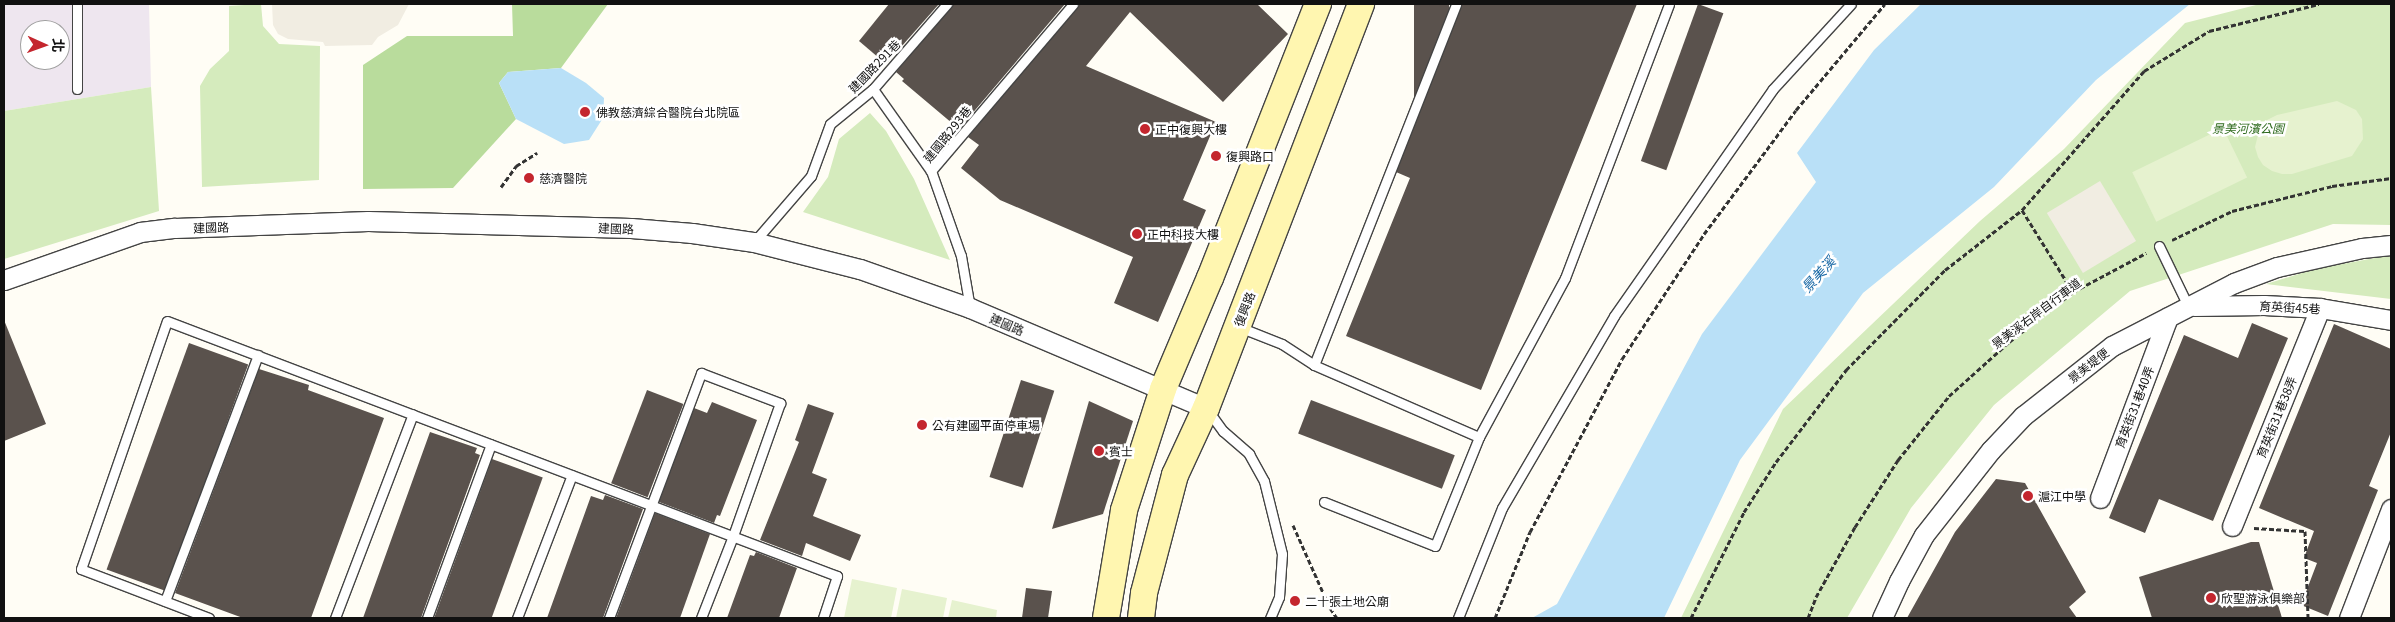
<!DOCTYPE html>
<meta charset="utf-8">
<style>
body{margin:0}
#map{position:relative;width:2395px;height:622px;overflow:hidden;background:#fffdf5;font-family:Georgia,"Noto Sans TC",serif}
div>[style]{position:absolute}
.industrial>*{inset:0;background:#eee6ef}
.green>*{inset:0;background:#d5ebbd}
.forest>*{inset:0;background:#b9dc9c}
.pitch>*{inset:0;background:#e6f2cf;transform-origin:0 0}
.plaza>*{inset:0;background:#f1ede2;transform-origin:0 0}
.water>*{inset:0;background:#b9e0f7}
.building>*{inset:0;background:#5a524d;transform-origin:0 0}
.path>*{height:3px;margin-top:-1.5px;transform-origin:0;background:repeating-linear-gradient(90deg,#333 0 5px,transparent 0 7.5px)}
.roads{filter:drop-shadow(1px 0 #444) drop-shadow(-1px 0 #444) drop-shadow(0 1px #444) drop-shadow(0 -1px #444)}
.lane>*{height:9px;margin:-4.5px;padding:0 4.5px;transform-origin:4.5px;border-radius:4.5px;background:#fff}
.street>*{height:19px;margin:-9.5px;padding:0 9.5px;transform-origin:9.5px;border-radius:9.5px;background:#fff}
.secondary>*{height:26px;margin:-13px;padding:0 13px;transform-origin:13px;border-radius:13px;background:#fff6b0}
.dots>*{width:14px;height:14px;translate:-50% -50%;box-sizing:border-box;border:2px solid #fff;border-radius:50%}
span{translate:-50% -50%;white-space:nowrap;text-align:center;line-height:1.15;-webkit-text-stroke:5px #fff;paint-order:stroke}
.street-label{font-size:12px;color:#111}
.poi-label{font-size:12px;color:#111}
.left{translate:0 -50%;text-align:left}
.park-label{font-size:12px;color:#2f6b1f;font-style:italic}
.water-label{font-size:14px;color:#1768a6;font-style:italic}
.frame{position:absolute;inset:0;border:5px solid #111;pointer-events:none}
.north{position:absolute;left:20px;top:20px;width:50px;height:50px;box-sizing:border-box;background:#fff;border:1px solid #a0a0a0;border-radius:50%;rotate:92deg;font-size:14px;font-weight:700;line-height:20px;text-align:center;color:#111}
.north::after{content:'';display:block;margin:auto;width:18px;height:22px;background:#c4262e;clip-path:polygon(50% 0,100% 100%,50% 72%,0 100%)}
</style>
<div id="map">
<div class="industrial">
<div style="clip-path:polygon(evenodd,4px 4px,149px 4px,151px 87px,4px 111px,4px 4px,30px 30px,60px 30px,60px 60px,30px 60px,30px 30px)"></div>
</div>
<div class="green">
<div style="clip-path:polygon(261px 4px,263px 26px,279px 44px,320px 46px,319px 180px,202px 187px,200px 86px,210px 69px,229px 51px,229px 6px)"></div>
<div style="clip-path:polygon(2260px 4px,2391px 4px,2391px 225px,2333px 224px,2130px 291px,1994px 405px,1911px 508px,1847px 618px,1681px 618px,1783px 409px,1980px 221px,2064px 149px,2185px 23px)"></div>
<div style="clip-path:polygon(151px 87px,159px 211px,4px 259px,4px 111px)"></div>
<div style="clip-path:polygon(870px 113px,886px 131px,914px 179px,950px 260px,803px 212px,828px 177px,839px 139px)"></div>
<div style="clip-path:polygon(2391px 255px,2391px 299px,2266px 284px,2315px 269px)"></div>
</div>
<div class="forest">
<div style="clip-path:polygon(512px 4px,608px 4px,561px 68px,508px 72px,499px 83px,516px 119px,453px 188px,363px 189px,363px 65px,407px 36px,513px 36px)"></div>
</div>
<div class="pitch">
<div style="clip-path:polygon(2337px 101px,2356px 110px,2362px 119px,2363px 139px,2352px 156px,2292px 174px,2282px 174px,2272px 171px,2263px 165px,2258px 157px,2255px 147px,2260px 127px,2267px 120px,2277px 115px)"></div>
<div style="left:2223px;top:128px;width:55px;height:101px;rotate:64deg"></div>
<div style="clip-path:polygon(852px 579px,897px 588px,891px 618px,844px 618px)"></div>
<div style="clip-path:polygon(902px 589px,947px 598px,943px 618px,896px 618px)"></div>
<div style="clip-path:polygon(952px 600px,997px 610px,996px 618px,948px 618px)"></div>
</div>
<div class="plaza">
<div style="clip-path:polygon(272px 4px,409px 4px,398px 25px,378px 37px,372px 45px,325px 46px,323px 42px,288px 39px,278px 34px,273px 25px)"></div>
<div style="left:2100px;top:181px;width:70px;height:62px;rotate:59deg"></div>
</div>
<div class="water">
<div style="clip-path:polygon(1921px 4px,2190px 4px,2096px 80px,1994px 187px,1863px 293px,1740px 460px,1664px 618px,1532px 618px,1557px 604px,1702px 334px,1816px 182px,1797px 153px,1874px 50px)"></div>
<div style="clip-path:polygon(561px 68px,586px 83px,604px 98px,603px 118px,589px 140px,564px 144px,516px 119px,499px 83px,508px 72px)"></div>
</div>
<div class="building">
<div style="clip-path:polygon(889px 4px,939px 4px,886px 64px,859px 41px)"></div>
<div style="clip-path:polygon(953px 4px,1065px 4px,959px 129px,902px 81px,904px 79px,896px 72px)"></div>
<div style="clip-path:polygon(1079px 4px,1257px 4px,1288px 34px,1223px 102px,1130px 12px,1086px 66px,1216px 122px,1183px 200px,1206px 210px,1158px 322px,1114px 303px,1133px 257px,1000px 200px,961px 168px,979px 145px,968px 137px)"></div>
<div style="left:1414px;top:4px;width:35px;height:164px"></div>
<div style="clip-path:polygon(1462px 4px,1637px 4px,1481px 390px,1346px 336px,1410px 178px,1396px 172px)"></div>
<div style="left:1698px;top:4px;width:27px;height:167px;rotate:20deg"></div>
<div style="clip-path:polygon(4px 320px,46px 424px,4px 441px)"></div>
<div style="clip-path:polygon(2252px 323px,2288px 338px,2213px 521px,2159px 499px,2145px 533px,2109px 518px,2184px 335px,2238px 358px)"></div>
<div style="clip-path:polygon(2334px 324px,2391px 349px,2391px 432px,2369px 486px,2378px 490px,2328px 616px,2301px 605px,2317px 563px,2304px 558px,2314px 531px,2259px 508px)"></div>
<div style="left:189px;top:343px;width:63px;height:241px;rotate:20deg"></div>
<div style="clip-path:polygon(259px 369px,309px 385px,308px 390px,384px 418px,311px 618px,243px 618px,175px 593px)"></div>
<div style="left:1021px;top:380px;width:35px;height:102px;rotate:18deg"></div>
<div style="left:647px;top:390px;width:39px;height:100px;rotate:21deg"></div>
<div style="left:1311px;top:400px;width:154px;height:36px;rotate:21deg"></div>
<div style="clip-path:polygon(1089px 401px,1133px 421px,1103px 514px,1052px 529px)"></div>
<div style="clip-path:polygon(712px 402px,757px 420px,720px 516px,717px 515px,714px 523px,659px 502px,694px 408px,707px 413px)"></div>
<div style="clip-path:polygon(808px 404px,834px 413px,812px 473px,827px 479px,813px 516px,861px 535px,850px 561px,806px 543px,802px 556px,760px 540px,799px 442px,795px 440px)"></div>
<div style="clip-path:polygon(430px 432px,477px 448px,475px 453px,480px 455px,421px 618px,363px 618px)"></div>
<div style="left:492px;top:459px;width:54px;height:169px;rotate:20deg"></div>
<div style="clip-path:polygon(1996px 479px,2025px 483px,2086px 592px,2069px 607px,2077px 618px,1907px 618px,1955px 532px)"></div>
<div style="clip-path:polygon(605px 495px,643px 509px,603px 618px,547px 618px,591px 496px,603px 500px)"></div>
<div style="clip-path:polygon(655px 513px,710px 534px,680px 618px,616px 618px)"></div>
<div style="clip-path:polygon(2251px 542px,2259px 542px,2282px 618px,2152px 618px,2139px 577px)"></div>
<div style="clip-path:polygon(756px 552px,797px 568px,779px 618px,727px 618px,750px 555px,754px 556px)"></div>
<div style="clip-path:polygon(1026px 588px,1052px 591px,1048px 618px,1022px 618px)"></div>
</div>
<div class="path">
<div style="left:501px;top:187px;width:26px;rotate:-54deg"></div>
<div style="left:516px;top:166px;width:25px;rotate:-32deg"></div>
<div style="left:2022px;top:210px;width:97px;rotate:58.1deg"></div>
<div style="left:2172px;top:240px;width:67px;rotate:-25.8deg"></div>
<div style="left:2232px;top:211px;width:103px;rotate:-14deg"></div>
<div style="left:2332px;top:186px;width:60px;rotate:-7.7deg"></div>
<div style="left:1293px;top:525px;width:91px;rotate:66deg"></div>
<div style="left:1330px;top:608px;width:12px;rotate:55deg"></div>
<div style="left:2254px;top:528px;width:51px;rotate:3.4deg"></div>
<div style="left:2305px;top:531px;width:87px;rotate:88deg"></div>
<div style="left:1495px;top:618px;width:93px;rotate:-67.9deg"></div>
<div style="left:1530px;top:532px;width:196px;rotate:-62deg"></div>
<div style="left:1622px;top:359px;width:149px;rotate:-56.7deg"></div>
<div style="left:1704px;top:234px;width:154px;rotate:-53.4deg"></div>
<div style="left:1796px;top:110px;width:138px;rotate:-50deg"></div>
<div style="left:1691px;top:618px;width:119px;rotate:-63.4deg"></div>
<div style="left:1744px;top:512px;width:59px;rotate:-57.4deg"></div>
<div style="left:1776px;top:462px;width:116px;rotate:-52.7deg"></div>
<div style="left:1846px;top:370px;width:141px;rotate:-45.3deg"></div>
<div style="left:1945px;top:270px;width:98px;rotate:-37.9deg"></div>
<div style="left:2022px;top:210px;width:185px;rotate:-48.7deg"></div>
<div style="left:2144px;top:71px;width:76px;rotate:-31.6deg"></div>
<div style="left:2209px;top:31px;width:113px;rotate:-13.8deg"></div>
<div style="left:1808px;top:618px;width:22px;rotate:-69deg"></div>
<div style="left:1816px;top:597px;width:80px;rotate:-60.9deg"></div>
<div style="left:1855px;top:527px;width:80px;rotate:-57.3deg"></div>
<div style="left:1898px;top:460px;width:82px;rotate:-51.4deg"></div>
<div style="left:1949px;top:396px;width:81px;rotate:-42deg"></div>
<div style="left:2009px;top:342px;width:81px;rotate:-38deg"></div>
<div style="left:2073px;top:292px;width:83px;rotate:-28.1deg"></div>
</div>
<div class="roads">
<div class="lane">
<div style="left:77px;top:89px;width:85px;rotate:-90deg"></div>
<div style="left:873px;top:89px;width:100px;rotate:54.7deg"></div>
<div style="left:754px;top:242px;width:87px;rotate:-49.2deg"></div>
<div style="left:811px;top:176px;width:55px;rotate:-69.9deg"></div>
<div style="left:830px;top:124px;width:55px;rotate:-39.1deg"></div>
<div style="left:873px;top:89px;width:113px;rotate:-49deg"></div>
<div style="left:2159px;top:246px;width:67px;rotate:64.2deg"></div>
<div style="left:970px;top:308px;width:53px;rotate:-99.8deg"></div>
<div style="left:961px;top:256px;width:90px;rotate:-109.4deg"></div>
<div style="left:931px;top:171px;width:219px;rotate:-49.6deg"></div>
<div style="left:1239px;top:327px;width:46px;rotate:21.6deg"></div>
<div style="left:1282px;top:344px;width:38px;rotate:33deg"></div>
<div style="left:1314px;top:365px;width:180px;rotate:23.6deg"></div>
<div style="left:1314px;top:365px;width:388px;rotate:-68.5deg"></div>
<div style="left:1209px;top:412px;width:24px;rotate:54deg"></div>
<div style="left:1223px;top:431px;width:35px;rotate:41deg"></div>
<div style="left:1249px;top:454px;width:31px;rotate:61deg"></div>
<div style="left:1264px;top:481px;width:75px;rotate:76.1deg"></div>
<div style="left:1282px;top:554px;width:43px;rotate:94deg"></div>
<div style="left:1279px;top:597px;width:23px;rotate:113deg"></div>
<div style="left:1324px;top:502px;width:119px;rotate:21.6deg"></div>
<div style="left:1435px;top:546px;width:118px;rotate:-68deg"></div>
<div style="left:1479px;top:437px;width:181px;rotate:-61.6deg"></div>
<div style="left:1565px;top:278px;width:293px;rotate:-69.2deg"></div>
<div style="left:165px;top:601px;width:263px;rotate:-69.3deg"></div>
<div style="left:209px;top:618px;width:137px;rotate:-159.1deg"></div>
<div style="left:81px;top:569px;width:262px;rotate:-70.9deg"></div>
<div style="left:167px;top:321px;width:717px;rotate:20.84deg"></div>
<div style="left:837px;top:576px;width:44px;rotate:108.4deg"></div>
<div style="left:335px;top:618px;width:218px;rotate:-69.1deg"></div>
<div style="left:427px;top:618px;width:185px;rotate:-69.8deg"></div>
<div style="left:517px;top:618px;width:153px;rotate:-69deg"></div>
<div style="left:609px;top:618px;width:262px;rotate:-69.4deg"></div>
<div style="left:701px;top:373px;width:85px;rotate:20.8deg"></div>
<div style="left:780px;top:403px;width:141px;rotate:109.5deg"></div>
<div style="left:733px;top:536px;width:88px;rotate:111.3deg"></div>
<div style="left:1458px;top:618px;width:118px;rotate:-68.2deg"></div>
<div style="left:1502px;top:508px;width:222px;rotate:-59.7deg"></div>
<div style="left:1614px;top:316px;width:277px;rotate:-55deg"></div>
<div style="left:1773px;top:89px;width:115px;rotate:-47.5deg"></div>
</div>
<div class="street">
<div style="left:4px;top:280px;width:144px;rotate:-19.4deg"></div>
<div style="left:140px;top:232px;width:35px;rotate:-7deg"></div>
<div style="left:175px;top:228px;width:193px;rotate:-2.1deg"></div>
<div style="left:368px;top:221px;width:263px;rotate:1.5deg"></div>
<div style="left:631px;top:228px;width:61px;rotate:4.7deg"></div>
<div style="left:692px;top:233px;width:63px;rotate:8.3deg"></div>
<div style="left:754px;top:242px;width:109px;rotate:14.3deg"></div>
<div style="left:860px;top:269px;width:117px;rotate:19.5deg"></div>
<div style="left:970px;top:308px;width:256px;rotate:23deg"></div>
<div style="left:2194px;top:306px;width:70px;rotate:-0.8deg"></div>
<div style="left:2264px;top:305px;width:56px;rotate:3.1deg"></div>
<div style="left:2320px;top:308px;width:72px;rotate:9.6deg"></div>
<div style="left:2100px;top:498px;width:193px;rotate:-69.4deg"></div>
<div style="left:2232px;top:526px;width:235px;rotate:-68deg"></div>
<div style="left:1882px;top:618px;width:41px;rotate:-65.3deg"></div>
<div style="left:1899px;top:581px;width:52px;rotate:-61.5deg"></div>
<div style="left:1924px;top:535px;width:108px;rotate:-51.8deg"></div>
<div style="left:1991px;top:450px;width:47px;rotate:-46.7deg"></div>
<div style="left:2023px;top:416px;width:113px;rotate:-38.2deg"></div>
<div style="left:2112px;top:346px;width:137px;rotate:-27.3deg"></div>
<div style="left:2234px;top:283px;width:46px;rotate:-20.4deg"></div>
<div style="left:2277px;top:267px;width:87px;rotate:-12.6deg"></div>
<div style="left:2362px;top:248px;width:29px;rotate:-6deg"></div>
<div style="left:2349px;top:618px;width:117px;rotate:-68.9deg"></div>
</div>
<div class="secondary">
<div style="left:1106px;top:618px;width:109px;rotate:-80.5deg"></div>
<div style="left:1124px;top:510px;width:127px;rotate:-72.1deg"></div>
<div style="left:1163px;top:389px;width:121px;rotate:-67.1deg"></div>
<div style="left:1210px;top:278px;width:295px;rotate:-68.5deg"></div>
<div style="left:1141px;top:618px;width:25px;rotate:-83deg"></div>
<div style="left:1144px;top:593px;width:122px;rotate:-75.3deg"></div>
<div style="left:1175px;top:475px;width:74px;rotate:-65.2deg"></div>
<div style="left:1206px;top:408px;width:433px;rotate:-69deg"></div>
</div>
</div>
<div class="dots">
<div style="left:585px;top:112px;background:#c4262e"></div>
<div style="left:1145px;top:129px;background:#c4262e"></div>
<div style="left:1216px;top:156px;background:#c4262e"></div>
<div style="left:529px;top:178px;background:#c4262e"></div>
<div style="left:1137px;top:234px;background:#c4262e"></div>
<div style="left:922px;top:425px;background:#c4262e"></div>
<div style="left:1099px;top:451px;background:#c4262e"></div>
<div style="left:2028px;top:496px;background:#c4262e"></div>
<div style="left:2211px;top:598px;background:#c4262e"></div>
<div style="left:1295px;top:601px;background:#c4262e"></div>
</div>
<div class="street-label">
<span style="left:874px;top:66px;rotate:-46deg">建國路291巷</span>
<span style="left:947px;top:134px;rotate:-51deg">建國路293巷</span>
<span style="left:211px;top:227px;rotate:-2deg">建國路</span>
<span style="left:616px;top:228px;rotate:2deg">建國路</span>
<span style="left:2290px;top:307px;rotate:3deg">育英街45巷</span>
<span style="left:1244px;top:309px;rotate:-69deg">復興路</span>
<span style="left:2036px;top:313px;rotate:-37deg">景美溪右岸自行車道</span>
<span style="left:1007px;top:324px;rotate:23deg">建國路</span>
<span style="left:2088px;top:365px;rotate:-38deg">景美堤便</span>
<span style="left:2134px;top:407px;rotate:-69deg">育英街31巷40弄</span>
<span style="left:2276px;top:417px;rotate:-68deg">育英街31巷38弄</span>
</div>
<div class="poi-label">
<span class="left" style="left:596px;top:112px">佛教慈濟綜合醫院台北院區</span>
<span class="left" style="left:1155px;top:129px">正中復興大樓</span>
<span class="left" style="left:1226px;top:156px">復興路口</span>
<span class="left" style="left:539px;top:178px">慈濟醫院</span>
<span class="left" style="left:1147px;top:234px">正中科技大樓</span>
<span class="left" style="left:932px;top:425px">公有建國平面停車場</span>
<span class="left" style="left:1109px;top:451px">賓士</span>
<span class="left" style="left:2038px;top:496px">滬江中學</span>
<span class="left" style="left:2221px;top:598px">欣聖游泳俱樂部</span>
<span class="left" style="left:1305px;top:601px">二十張土地公廟</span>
</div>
<div class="park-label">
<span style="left:2248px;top:128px">景美河濱公園</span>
</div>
<div class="water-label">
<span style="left:1818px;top:274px;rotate:-48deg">景美溪</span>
</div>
<div class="frame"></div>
<div class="north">北</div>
</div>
